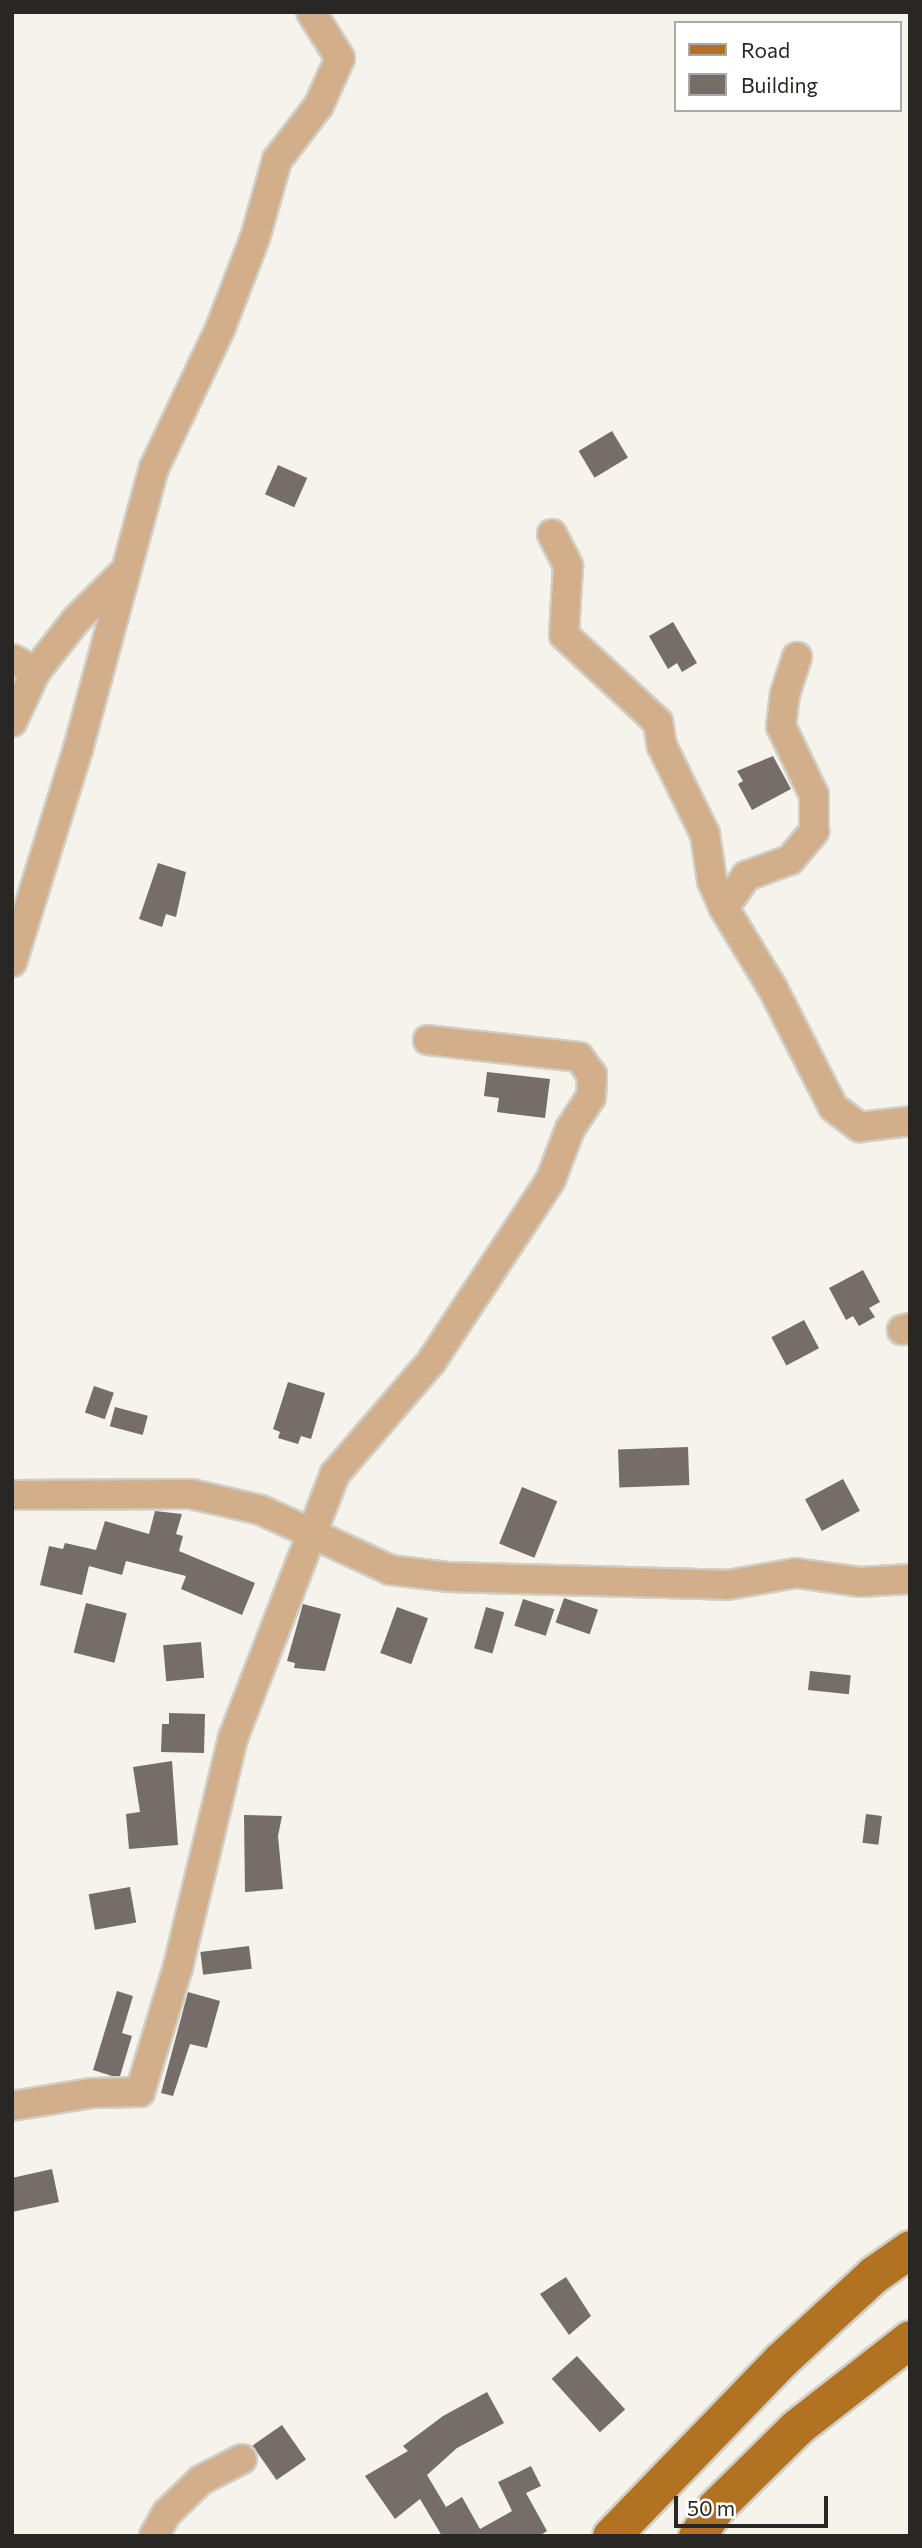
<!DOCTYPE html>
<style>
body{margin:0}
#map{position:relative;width:922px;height:2548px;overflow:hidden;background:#f6f3ea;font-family:Commissioner,sans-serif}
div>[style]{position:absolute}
.building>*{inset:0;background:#756d68;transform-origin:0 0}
.roads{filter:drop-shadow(2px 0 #d1cec6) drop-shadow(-2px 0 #d1cec6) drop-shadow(0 2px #d1cec6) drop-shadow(0 -2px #d1cec6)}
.minor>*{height:28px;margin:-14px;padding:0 14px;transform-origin:14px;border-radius:14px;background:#d2ae8a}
.major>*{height:37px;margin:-18.5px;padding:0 18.5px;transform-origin:18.5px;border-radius:18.5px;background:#b17222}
span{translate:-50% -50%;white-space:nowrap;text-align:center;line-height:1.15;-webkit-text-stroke:7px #fff;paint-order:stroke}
.frame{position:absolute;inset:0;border:14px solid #282723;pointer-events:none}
.legend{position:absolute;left:674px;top:21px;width:228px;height:91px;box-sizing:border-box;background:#fff;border:2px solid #a9a9a7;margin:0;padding:9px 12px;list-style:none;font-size:21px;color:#282723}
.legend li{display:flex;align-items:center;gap:14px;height:35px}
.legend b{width:35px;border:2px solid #a9a9a7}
.scale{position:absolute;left:674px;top:2496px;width:154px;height:32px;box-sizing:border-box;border:4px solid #282723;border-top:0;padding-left:9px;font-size:21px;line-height:24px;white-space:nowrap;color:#282723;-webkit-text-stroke:5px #fff;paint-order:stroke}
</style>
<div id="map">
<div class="building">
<div style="left:612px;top:431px;width:31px;height:39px;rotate:59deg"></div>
<div style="left:278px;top:465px;width:32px;height:32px;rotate:24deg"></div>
<div style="clip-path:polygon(673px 622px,697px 663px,682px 672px,677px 663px,668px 669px,649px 636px)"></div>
<div style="clip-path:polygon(773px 756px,791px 789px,752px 810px,738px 784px,743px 781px,737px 771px)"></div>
<div style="clip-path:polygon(158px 863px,186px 872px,176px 917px,166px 914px,162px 927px,139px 919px)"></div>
<div style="clip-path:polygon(487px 1072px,550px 1079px,545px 1118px,497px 1112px,499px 1098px,484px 1096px)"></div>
<div style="clip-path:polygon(863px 1270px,880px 1302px,869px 1308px,875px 1317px,859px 1326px,853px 1316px,846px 1320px,829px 1288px)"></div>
<div style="left:804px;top:1320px;width:32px;height:37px;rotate:62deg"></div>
<div style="clip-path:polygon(288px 1382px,325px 1393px,311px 1439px,301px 1436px,298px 1444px,278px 1438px,280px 1432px,273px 1429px)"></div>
<div style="left:94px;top:1386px;width:21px;height:28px;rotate:19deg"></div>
<div style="left:115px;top:1407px;width:34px;height:20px;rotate:15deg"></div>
<div style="left:688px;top:1447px;width:38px;height:70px;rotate:88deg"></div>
<div style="left:843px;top:1479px;width:36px;height:43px;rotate:62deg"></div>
<div style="left:522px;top:1487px;width:38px;height:61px;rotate:22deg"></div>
<div style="clip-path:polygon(155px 1511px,182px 1514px,176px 1534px,183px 1536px,179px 1551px,255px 1583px,242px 1615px,181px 1589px,186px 1576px,126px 1561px,122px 1575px,89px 1566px,82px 1595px,40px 1585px,49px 1546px,63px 1549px,65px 1543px,96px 1550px,105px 1521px,149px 1534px)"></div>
<div style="left:564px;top:1598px;width:36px;height:26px;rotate:19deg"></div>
<div style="left:523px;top:1599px;width:33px;height:28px;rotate:18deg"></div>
<div style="left:86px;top:1603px;width:42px;height:51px;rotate:14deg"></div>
<div style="clip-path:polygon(303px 1604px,341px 1614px,325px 1671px,294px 1668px,295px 1663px,287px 1661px)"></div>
<div style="left:397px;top:1607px;width:33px;height:49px;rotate:20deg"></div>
<div style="left:486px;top:1607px;width:19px;height:43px;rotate:16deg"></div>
<div style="left:201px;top:1642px;width:36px;height:38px;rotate:85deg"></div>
<div style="left:810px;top:1671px;width:41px;height:19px;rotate:6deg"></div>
<div style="clip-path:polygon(169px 1713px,205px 1714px,204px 1753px,161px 1752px,162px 1724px,169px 1724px)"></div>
<div style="clip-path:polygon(172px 1761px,178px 1845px,129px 1849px,126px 1814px,140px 1812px,133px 1767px)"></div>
<div style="left:866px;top:1814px;width:16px;height:29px;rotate:7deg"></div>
<div style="clip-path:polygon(244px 1815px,282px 1816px,278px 1836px,283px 1889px,245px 1892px)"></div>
<div style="left:130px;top:1887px;width:36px;height:42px;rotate:80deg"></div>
<div style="left:249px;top:1946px;width:23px;height:49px;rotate:83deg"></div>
<div style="clip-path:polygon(117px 1991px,133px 1996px,122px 2033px,132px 2036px,120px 2076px,112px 2076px,93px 2070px)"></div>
<div style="clip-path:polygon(188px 1992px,220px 2001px,207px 2048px,190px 2044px,173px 2096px,161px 2093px)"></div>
<div style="clip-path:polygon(52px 2169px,59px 2202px,12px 2212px,12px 2178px)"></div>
<div style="clip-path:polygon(566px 2277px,591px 2316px,569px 2335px,540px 2294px)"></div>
<div style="left:577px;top:2356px;width:72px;height:34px;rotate:48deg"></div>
<div style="clip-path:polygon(487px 2392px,504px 2423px,457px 2448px,427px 2475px,446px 2507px,462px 2497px,480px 2529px,512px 2511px,498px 2482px,531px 2466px,541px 2486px,526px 2493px,547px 2531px,539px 2536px,442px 2536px,420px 2499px,395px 2519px,365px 2476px,408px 2451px,403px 2446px,443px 2416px)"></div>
<div style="left:282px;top:2425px;width:42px;height:36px;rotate:55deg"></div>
</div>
<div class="roads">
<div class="minor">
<div style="left:552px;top:534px;width:36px;rotate:63deg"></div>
<div style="left:568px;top:566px;width:69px;rotate:93.3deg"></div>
<div style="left:564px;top:635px;width:128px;rotate:42.8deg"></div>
<div style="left:658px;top:722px;width:24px;rotate:81deg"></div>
<div style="left:662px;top:746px;width:98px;rotate:64deg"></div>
<div style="left:705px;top:834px;width:48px;rotate:81.5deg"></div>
<div style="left:712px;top:881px;width:30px;rotate:66deg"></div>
<div style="left:724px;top:908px;width:95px;rotate:58.8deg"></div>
<div style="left:773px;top:989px;width:132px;rotate:63deg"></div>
<div style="left:833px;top:1107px;width:34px;rotate:37deg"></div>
<div style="left:860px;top:1127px;width:50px;rotate:-6.8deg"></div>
<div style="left:12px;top:659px;width:27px;rotate:27deg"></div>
<div style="left:12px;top:722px;width:56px;rotate:-64.8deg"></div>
<div style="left:36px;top:671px;width:65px;rotate:-51.9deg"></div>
<div style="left:76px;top:620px;width:65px;rotate:-45deg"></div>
<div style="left:724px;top:908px;width:39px;rotate:-55deg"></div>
<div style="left:746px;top:876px;width:47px;rotate:-20deg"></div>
<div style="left:790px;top:860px;width:38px;rotate:-50deg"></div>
<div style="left:814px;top:831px;width:36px;rotate:-90deg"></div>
<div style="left:814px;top:795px;width:76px;rotate:-115.6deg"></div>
<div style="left:781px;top:726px;width:32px;rotate:-83deg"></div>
<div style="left:785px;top:694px;width:39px;rotate:-72deg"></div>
<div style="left:12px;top:962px;width:223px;rotate:-72.8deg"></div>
<div style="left:78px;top:749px;width:291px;rotate:-74.9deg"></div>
<div style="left:154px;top:468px;width:154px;rotate:-64.6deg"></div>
<div style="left:220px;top:329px;width:97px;rotate:-69deg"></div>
<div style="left:255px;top:238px;width:81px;rotate:-74.2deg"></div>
<div style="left:277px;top:160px;width:69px;rotate:-52.6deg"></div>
<div style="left:319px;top:105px;width:51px;rotate:-65.9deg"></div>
<div style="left:340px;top:58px;width:54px;rotate:-122.2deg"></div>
<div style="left:902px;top:1330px;width:8px;rotate:-14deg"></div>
<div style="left:12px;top:1495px;width:179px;rotate:-0.3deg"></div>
<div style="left:191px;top:1494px;width:72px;rotate:12.9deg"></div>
<div style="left:261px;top:1510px;width:142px;rotate:24.9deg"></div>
<div style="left:390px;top:1570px;width:58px;rotate:6.9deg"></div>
<div style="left:448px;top:1577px;width:279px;rotate:1.6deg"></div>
<div style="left:727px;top:1585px;width:70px;rotate:-9.9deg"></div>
<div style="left:796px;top:1573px;width:66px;rotate:7.9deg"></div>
<div style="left:861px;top:1582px;width:49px;rotate:-3.5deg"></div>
<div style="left:12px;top:2106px;width:80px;rotate:-9.3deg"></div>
<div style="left:91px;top:2093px;width:49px;rotate:-1.2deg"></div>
<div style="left:140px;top:2092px;width:131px;rotate:-73.1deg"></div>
<div style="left:178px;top:1967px;width:236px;rotate:-76.5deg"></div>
<div style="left:233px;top:1738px;width:283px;rotate:-68.9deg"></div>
<div style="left:335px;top:1474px;width:148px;rotate:-49.4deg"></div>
<div style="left:431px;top:1362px;width:219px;rotate:-56.7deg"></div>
<div style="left:551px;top:1179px;width:53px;rotate:-69.2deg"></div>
<div style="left:570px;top:1129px;width:38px;rotate:-57deg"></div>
<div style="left:591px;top:1097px;width:22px;rotate:-87deg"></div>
<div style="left:592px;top:1075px;width:22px;rotate:-126deg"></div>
<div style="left:579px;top:1057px;width:152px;rotate:-173.6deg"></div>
<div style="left:154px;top:2536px;width:26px;rotate:-61deg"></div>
<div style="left:167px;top:2513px;width:47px;rotate:-44.1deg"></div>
<div style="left:201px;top:2480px;width:46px;rotate:-27.1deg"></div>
</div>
<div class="major">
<div style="left:611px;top:2536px;width:245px;rotate:-46deg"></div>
<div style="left:781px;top:2360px;width:125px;rotate:-42.7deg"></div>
<div style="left:873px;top:2275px;width:45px;rotate:-35.1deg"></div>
<div style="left:697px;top:2536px;width:33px;rotate:-57deg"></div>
<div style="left:715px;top:2508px;width:115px;rotate:-44.6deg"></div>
<div style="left:797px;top:2427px;width:143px;rotate:-37.9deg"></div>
</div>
</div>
<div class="frame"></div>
<ul class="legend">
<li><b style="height:9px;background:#b17222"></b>Road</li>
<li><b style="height:19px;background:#756d68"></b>Building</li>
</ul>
<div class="scale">50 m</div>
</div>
